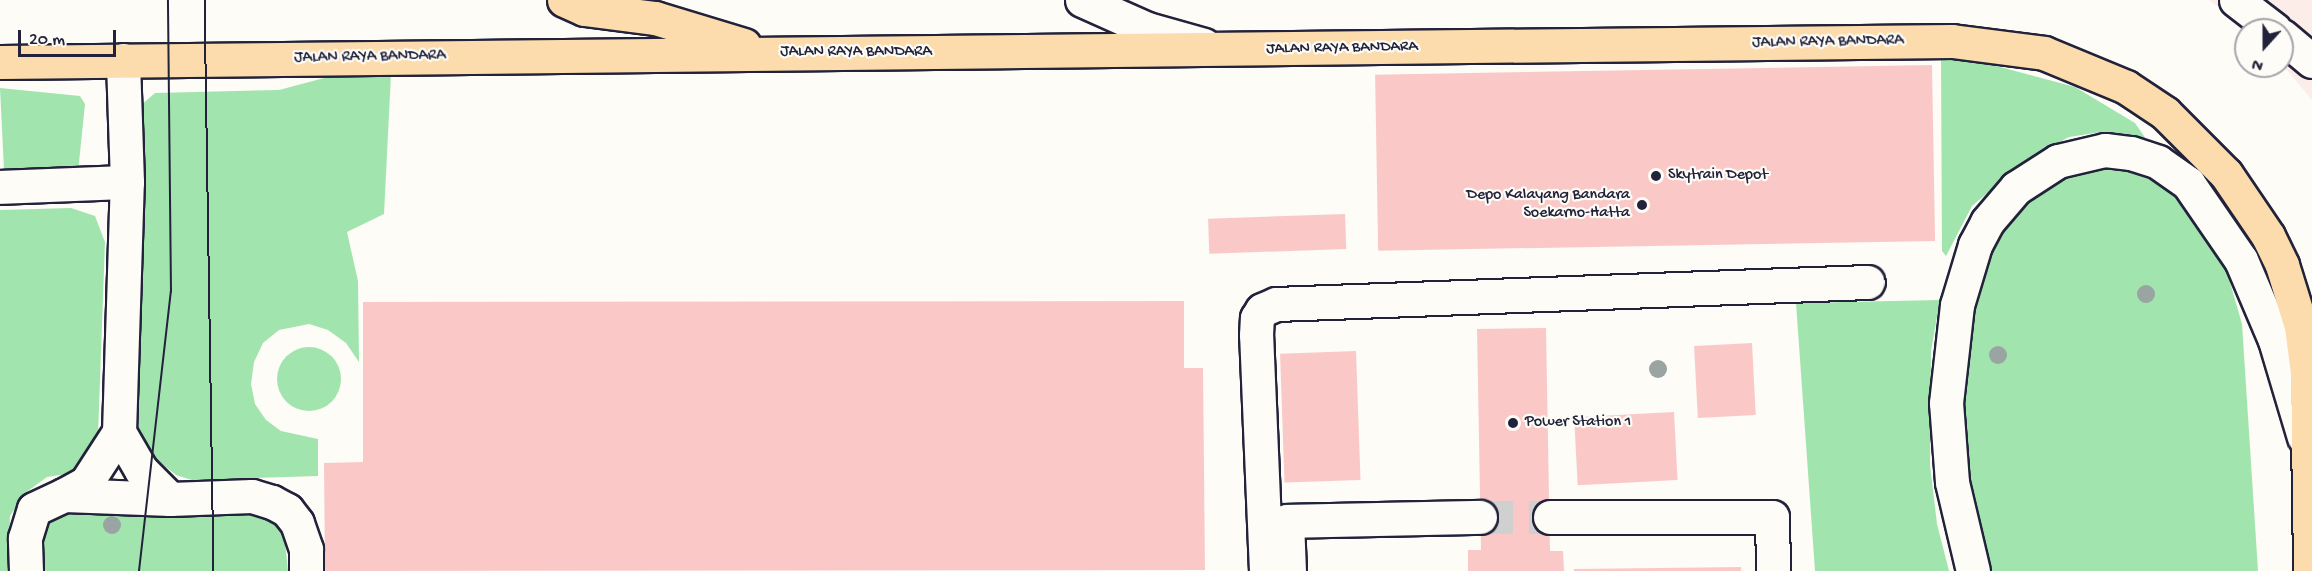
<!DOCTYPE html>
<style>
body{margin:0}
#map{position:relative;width:2312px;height:571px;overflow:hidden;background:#fdfcf7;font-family:"Gochi Hand",sans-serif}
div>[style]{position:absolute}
.built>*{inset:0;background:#fcede9}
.green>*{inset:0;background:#a2e4ae}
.round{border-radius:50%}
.building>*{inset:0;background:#fac9c7;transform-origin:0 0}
.minor-tunnel>*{height:33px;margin-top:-16.5px;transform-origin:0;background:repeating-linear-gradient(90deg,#d1d0d1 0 33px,transparent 0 49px)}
.roads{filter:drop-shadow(2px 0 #22223b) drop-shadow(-2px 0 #22223b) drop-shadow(0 2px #22223b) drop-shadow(0 -2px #22223b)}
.minor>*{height:33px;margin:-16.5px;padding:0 16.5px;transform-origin:16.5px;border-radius:16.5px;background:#fdfcf7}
.major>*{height:33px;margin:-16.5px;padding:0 16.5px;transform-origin:16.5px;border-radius:16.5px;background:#fcdcac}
.tram>*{height:1.5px;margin:-0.75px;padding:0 0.75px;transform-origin:0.75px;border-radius:0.75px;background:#22223b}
.trees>*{width:18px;height:18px;margin:-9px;border-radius:50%;background:#99a4a3}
.dots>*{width:16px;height:16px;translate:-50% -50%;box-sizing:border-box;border:3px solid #fdfcf7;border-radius:50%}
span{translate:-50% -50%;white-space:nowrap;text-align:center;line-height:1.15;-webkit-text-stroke:4.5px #fdfcf7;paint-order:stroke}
.street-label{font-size:16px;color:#22223b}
.poi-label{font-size:16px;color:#22223b}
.left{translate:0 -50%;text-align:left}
.right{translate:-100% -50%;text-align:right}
.north{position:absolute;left:2234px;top:18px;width:60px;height:60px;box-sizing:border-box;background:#fdfcf7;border:2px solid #a5a5ac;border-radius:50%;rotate:201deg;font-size:16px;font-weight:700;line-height:24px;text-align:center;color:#22223b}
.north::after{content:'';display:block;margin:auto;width:21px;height:27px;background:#22223b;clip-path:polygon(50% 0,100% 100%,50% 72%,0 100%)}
.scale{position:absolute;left:18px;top:30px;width:98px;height:27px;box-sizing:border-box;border:3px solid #22223b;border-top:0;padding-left:8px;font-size:18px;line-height:21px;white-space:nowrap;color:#22223b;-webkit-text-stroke:4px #fdfcf7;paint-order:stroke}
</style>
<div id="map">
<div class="built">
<div style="clip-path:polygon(2209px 0,2312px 0,2312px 100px,2282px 64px,2282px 30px,2250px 30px)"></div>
</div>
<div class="green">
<div style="clip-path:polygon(1941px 58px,1981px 62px,2075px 87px,2135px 123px,2146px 139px,2101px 132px,2069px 137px,2028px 159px,1972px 206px,1946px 256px,1942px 251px)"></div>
<div style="clip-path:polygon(391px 74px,384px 214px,347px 232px,358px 281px,359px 362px,346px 343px,328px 330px,309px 324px,279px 330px,263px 343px,254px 362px,251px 384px,255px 404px,266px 420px,281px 431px,318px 439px,318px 476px,192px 480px,176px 475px,141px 447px,136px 427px,134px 134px,140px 106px,155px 93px,279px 90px,328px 77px)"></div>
<div style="clip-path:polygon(0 88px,80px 96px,85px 104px,78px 172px,4px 170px)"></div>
<div style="clip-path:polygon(2095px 169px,2131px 172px,2161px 184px,2199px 219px,2227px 272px,2242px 324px,2258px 571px,1985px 571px,1961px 459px,1960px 401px,1965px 339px,1977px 286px,1994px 239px,2031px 199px,2066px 178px)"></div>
<div style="clip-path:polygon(71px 208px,95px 216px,105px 242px,98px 435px,85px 463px,67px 474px,47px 477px,25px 493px,10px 516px,8px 571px,0 571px,0 210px)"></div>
<div style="clip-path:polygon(1940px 300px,1931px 351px,1930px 465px,1937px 524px,1949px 571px,1815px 571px,1796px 303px)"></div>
<div class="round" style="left:277px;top:347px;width:64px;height:64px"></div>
<div style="clip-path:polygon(237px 504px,275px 519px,284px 533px,288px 571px,36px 571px,37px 527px,54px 507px)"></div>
</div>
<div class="building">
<div style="left:1932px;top:65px;width:176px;height:557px;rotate:89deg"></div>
<div style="left:1345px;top:214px;width:35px;height:137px;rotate:88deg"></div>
<div style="clip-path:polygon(1184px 301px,1184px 368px,1203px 368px,1205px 570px,325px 571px,324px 463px,363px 462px,363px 302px)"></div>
<div style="clip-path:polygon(1546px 328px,1550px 551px,1563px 551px,1564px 571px,1468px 571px,1468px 550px,1481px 550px,1477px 329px)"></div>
<div style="left:1752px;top:343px;width:72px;height:58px;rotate:87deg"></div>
<div style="left:1356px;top:351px;width:129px;height:76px;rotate:88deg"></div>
<div style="left:1674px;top:412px;width:68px;height:100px;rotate:87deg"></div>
<div style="clip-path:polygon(1741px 567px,1741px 571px,1574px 571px,1574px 569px)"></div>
</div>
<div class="minor-tunnel">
<div style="left:1480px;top:517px;width:70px"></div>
</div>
<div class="roads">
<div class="minor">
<div style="left:1082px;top:0;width:71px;rotate:24deg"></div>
<div style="left:1147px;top:29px;width:59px;rotate:15.7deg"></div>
<div style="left:2236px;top:0;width:49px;rotate:37.6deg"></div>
<div style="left:2282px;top:36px;width:39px;rotate:40deg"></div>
<div style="left:0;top:187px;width:127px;rotate:-2.3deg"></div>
<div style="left:119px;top:432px;width:44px;rotate:59.9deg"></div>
<div style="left:141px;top:470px;width:41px;rotate:45deg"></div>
<div style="left:64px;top:495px;width:25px;rotate:-29deg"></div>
<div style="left:86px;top:483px;width:61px;rotate:-57.1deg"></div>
<div style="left:119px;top:432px;width:250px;rotate:-88.2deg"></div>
<div style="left:127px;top:182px;width:122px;rotate:-91.9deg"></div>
<div style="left:1550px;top:517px;width:222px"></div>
<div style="left:1772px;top:517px;width:54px;rotate:88.9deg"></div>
<div style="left:26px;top:571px;width:33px;rotate:-92deg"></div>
<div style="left:25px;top:538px;width:30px;rotate:-73deg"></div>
<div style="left:34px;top:509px;width:33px;rotate:-25deg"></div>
<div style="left:64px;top:495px;width:106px;rotate:2.2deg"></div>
<div style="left:170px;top:499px;width:82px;rotate:-2.1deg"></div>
<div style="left:252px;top:496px;width:21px;rotate:17deg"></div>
<div style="left:272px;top:502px;width:17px;rotate:28deg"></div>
<div style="left:287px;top:510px;width:16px;rotate:52deg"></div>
<div style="left:297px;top:523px;width:28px;rotate:71deg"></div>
<div style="left:306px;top:549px;width:22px;rotate:90deg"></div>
<div style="left:1266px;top:571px;width:236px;rotate:-92.4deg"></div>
<div style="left:1256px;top:335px;width:17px;rotate:-87deg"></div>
<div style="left:1257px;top:318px;width:9px;rotate:-58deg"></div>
<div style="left:1262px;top:310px;width:15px;rotate:-23deg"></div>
<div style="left:1276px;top:304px;width:592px;rotate:-2.13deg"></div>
<div style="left:1289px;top:571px;width:50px;rotate:-92.3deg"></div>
<div style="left:1287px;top:521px;width:193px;rotate:-1.2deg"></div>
<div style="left:1973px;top:571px;width:91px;rotate:-103.3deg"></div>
<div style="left:1952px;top:482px;width:79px;rotate:-94.3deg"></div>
<div style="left:1946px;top:403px;width:99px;rotate:-83.6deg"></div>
<div style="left:1957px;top:305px;width:63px;rotate:-73.3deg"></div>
<div style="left:1975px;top:245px;width:26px;rotate:-62deg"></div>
<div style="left:1987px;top:222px;width:45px;rotate:-49.5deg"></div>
<div style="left:2016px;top:188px;width:50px;rotate:-32.7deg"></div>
<div style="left:2058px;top:161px;width:48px;rotate:-13.2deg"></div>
<div style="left:2105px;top:150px;width:26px;rotate:7deg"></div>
<div style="left:2131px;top:153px;width:28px;rotate:18deg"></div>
<div style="left:2158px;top:162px;width:37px;rotate:35deg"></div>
<div style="left:2188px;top:183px;width:93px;rotate:55.5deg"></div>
<div style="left:2241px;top:260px;width:87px;rotate:67deg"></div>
<div style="left:2275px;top:340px;width:101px;rotate:73.4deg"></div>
</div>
<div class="major">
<div style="left:564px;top:0;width:22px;rotate:24deg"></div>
<div style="left:584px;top:9px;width:72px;rotate:7.2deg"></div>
<div style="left:655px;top:18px;width:93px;rotate:16.9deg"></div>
<div style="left:0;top:62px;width:1952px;rotate:-0.62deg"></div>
<div style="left:1952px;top:41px;width:93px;rotate:7.4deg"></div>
<div style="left:2044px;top:53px;width:89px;rotate:22.5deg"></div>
<div style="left:2126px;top:87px;width:47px;rotate:33.7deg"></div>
<div style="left:2165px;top:113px;width:86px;rotate:45deg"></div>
<div style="left:2226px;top:174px;width:75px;rotate:55.9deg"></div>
<div style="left:2268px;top:236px;width:32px;rotate:64deg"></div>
<div style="left:2282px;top:265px;width:64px;rotate:72.7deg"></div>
<div style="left:2301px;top:326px;width:46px;rotate:82.6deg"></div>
<div style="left:2307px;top:372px;width:199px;rotate:89.1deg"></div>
</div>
</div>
<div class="tram">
<div style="left:205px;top:0;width:571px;rotate:89.1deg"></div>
<div style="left:139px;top:571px;width:281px;rotate:-83.5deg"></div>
<div style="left:171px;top:292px;width:292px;rotate:-90.6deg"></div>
</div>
<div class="trees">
<div style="left:2146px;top:294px"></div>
<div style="left:1998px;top:355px"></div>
<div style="left:1658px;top:369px"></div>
<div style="left:112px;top:525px"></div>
</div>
<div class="dots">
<div style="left:1656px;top:176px;background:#22223b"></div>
<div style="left:1642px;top:205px;background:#22223b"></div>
<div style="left:1513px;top:423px;background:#22223b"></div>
</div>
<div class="street-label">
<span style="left:1828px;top:43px;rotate:-1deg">JALAN RAYA BANDARA</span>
<span style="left:1342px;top:49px;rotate:-1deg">JALAN RAYA BANDARA</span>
<span style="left:856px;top:53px">JALAN RAYA BANDARA</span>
<span style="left:370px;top:58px;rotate:-1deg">JALAN RAYA BANDARA</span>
</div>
<div class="poi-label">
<span class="left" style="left:1668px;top:176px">Skytrain Depot</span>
<span class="right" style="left:1630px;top:205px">Depo Kalayang Bandara<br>Soekarno-Hatta</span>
<span class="left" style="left:1525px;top:423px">Power Station 1</span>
</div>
<div class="north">N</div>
<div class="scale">20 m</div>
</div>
